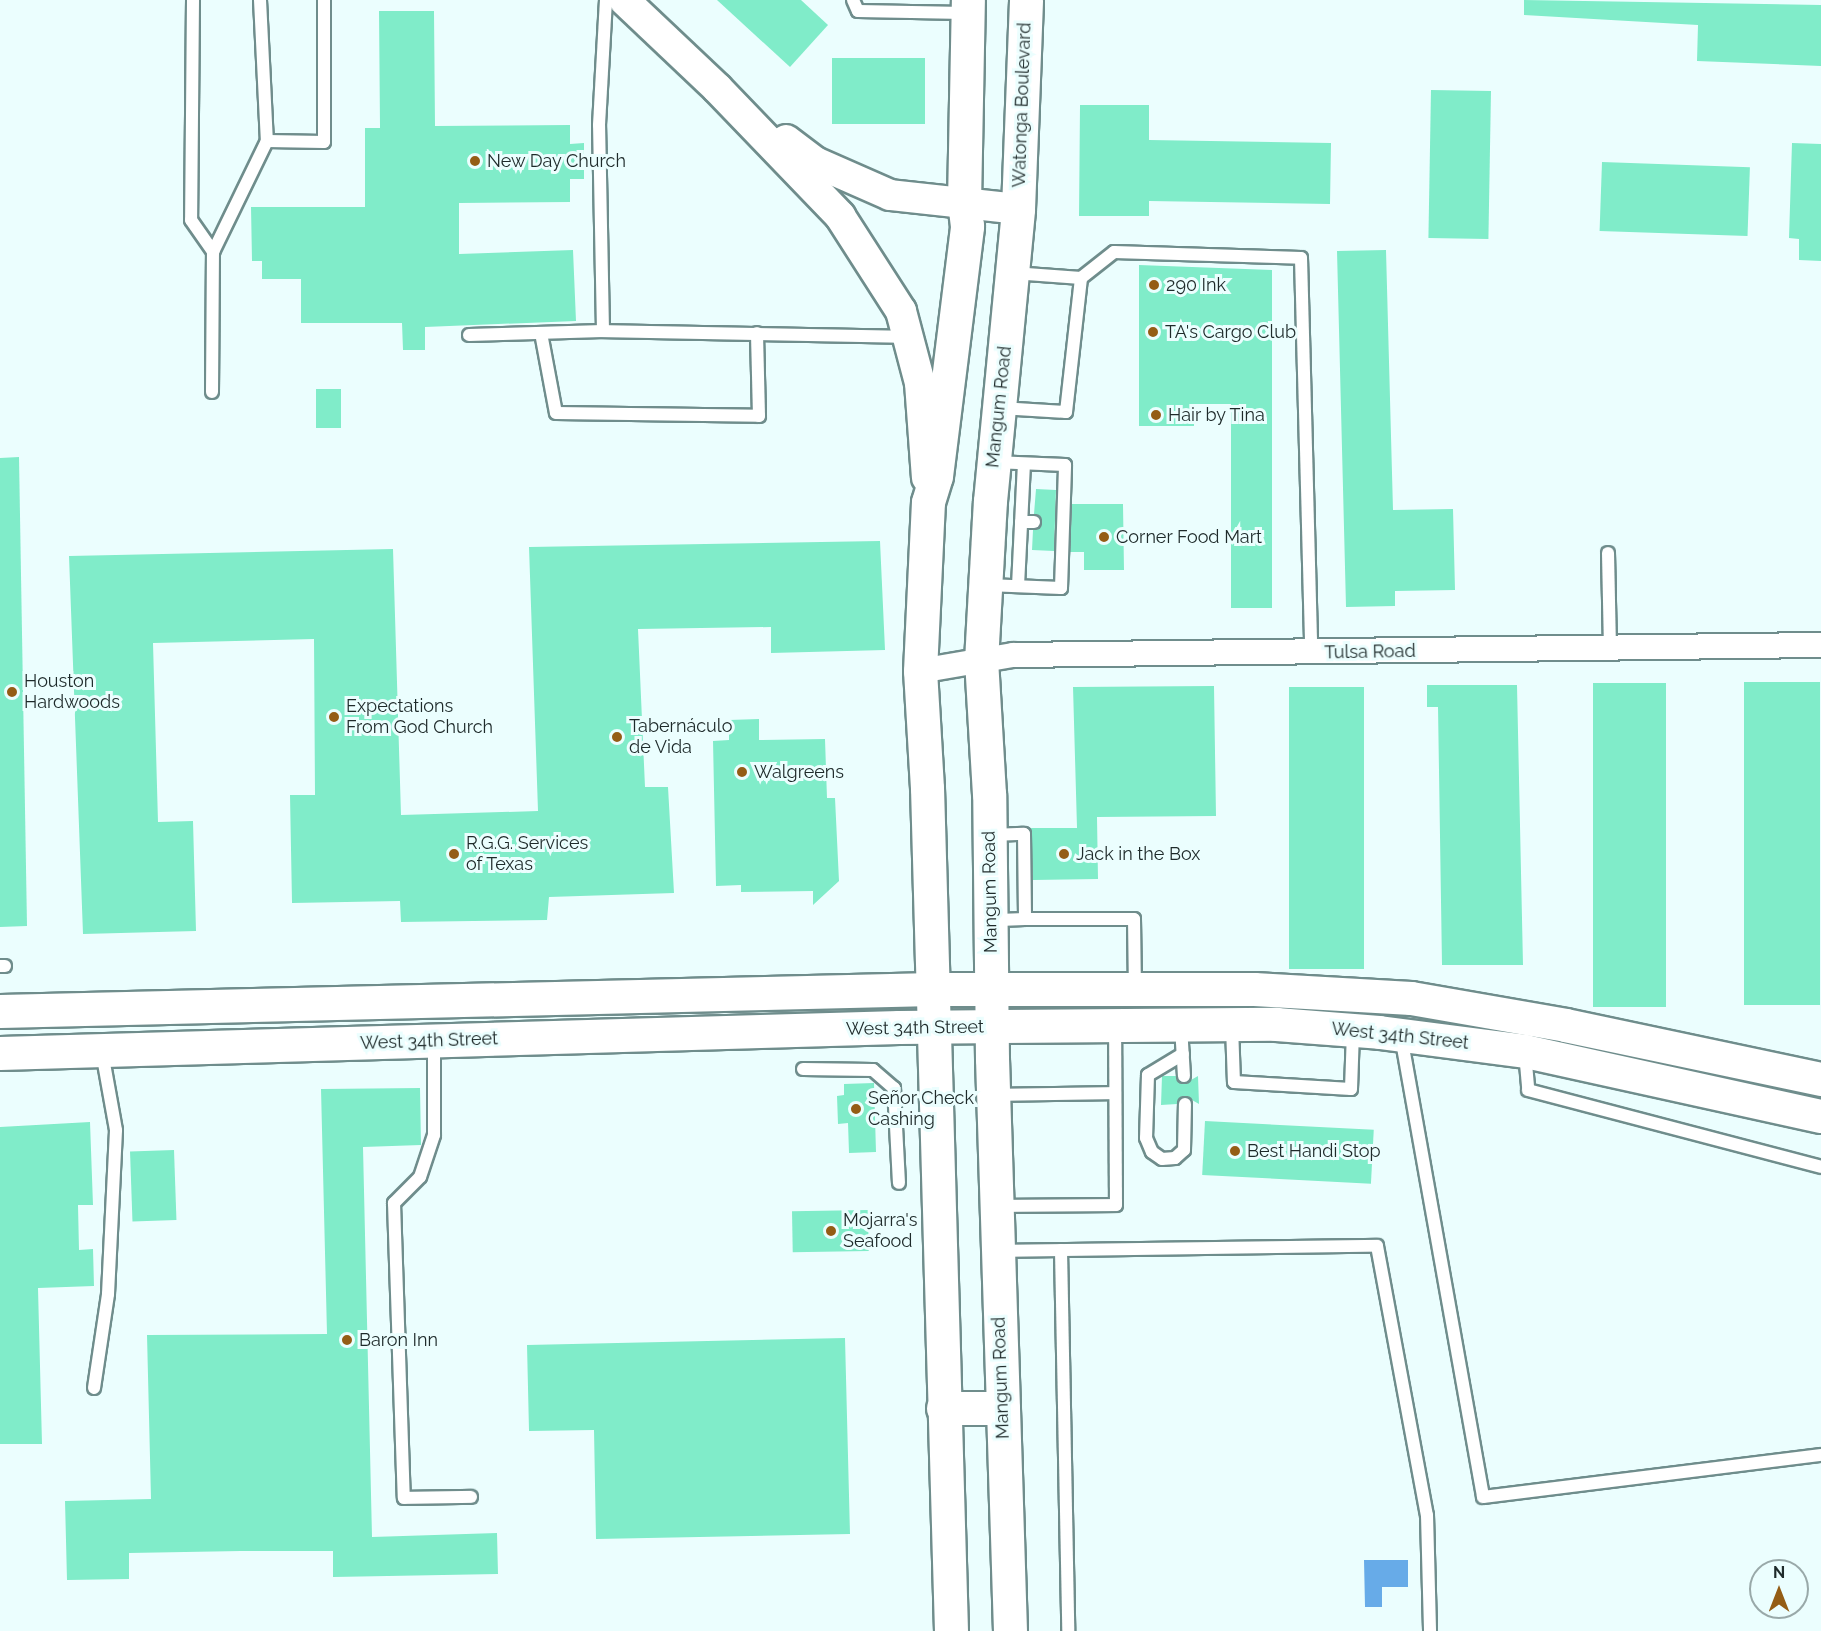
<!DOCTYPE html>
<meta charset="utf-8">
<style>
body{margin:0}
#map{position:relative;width:1821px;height:1631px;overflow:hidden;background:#ebfefe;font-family:Raleway,sans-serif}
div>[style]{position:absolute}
.water>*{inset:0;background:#67abe8}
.building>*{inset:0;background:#80ecc9;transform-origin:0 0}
.roads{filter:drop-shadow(2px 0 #6f8d8c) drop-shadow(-2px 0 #6f8d8c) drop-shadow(0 2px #6f8d8c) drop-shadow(0 -2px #6f8d8c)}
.service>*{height:12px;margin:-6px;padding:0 6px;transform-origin:6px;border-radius:6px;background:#fff}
.minor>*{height:24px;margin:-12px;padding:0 12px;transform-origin:12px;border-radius:12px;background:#fff}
.tertiary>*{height:30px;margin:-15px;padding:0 15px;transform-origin:15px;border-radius:15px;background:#fff}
.secondary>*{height:33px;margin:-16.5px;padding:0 16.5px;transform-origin:16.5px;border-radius:16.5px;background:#fff}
.dots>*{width:16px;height:16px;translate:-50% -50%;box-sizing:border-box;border:3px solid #ebfefe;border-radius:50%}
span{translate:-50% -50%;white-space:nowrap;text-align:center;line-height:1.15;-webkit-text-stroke:6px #ebfefe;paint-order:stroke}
.street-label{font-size:18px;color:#1e2a2a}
.poi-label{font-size:18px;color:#1e2a2a}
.left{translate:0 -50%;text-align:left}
.north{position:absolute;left:1749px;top:1559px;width:60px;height:60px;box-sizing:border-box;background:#ebfefe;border:2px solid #99a9a9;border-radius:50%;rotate:0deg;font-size:16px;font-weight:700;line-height:24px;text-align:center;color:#1e2a2a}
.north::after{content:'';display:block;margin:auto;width:21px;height:27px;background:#945d15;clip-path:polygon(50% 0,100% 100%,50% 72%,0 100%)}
</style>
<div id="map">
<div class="water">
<div style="clip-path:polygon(1364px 1560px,1408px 1560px,1408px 1587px,1382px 1587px,1382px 1607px,1365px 1607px)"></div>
</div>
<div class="building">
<div style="clip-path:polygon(717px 0,801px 0,828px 25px,790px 67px)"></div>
<div style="clip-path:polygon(1524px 0,1821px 5px,1821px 66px,1697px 61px,1698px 25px,1524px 15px)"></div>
<div style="clip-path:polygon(379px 11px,434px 11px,435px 126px,570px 125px,570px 144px,584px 143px,584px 179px,570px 179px,570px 202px,459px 203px,459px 254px,573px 250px,576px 321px,425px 327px,425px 350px,403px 350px,402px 323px,301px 323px,301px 279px,262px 279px,262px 261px,252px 261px,251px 207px,365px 207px,365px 128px,380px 128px)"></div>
<div style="left:925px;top:58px;width:66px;height:93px;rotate:90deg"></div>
<div style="left:1431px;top:90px;width:60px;height:148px;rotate:1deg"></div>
<div style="clip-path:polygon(1080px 105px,1149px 105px,1149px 140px,1331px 143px,1330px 204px,1149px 201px,1149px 216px,1079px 216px)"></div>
<div style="clip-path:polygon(1792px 143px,1821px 144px,1821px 261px,1799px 260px,1799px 239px,1789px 238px)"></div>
<div style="left:1602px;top:162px;width:148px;height:69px;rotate:2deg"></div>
<div style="clip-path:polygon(1386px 250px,1393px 510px,1453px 509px,1455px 590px,1395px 591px,1395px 606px,1346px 607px,1337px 251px)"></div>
<div style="clip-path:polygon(1139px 265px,1272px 270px,1272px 608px,1231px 608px,1231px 404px,1194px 404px,1194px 426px,1139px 426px)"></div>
<div style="left:316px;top:389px;width:25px;height:39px"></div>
<div style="clip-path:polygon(19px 457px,27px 926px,0 927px,0 458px)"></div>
<div style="clip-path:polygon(1036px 489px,1056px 490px,1054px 551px,1032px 550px,1033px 530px,1042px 523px,1034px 514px)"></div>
<div style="clip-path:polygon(1072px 504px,1123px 504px,1124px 570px,1084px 570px,1084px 552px,1070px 552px)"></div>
<div style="clip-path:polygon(880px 541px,885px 650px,771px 653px,771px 627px,638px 629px,645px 787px,668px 787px,674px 893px,549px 897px,547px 920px,401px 922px,400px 901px,292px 903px,290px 795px,315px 795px,314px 639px,153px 643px,158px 822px,193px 821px,196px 931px,83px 934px,69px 556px,393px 549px,401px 815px,538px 811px,529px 547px)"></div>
<div style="left:1820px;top:682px;width:323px;height:76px;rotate:90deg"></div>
<div style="left:1593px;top:683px;width:73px;height:324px"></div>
<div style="clip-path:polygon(1427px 685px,1517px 685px,1523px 965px,1442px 965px,1438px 707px,1427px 707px)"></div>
<div style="clip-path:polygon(1214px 686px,1216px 816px,1097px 817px,1098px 879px,1033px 880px,1030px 828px,1077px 828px,1073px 687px)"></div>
<div style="left:1289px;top:687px;width:75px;height:282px"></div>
<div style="clip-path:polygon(759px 719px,759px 740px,825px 739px,827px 798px,835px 798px,839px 881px,813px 905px,813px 891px,741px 892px,741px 885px,716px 886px,713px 741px,729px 740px,729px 720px)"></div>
<div style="clip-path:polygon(1162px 1076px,1176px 1076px,1184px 1084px,1198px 1076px,1199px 1104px,1185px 1096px,1177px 1104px,1161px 1105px)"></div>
<div style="clip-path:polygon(874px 1083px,876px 1152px,849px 1153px,848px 1123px,838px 1124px,837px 1096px,844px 1095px,844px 1084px)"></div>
<div style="clip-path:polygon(420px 1088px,421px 1145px,363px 1147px,372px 1537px,497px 1533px,498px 1574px,333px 1577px,333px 1551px,241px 1551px,129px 1553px,129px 1579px,67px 1580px,65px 1501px,151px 1499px,147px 1335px,327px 1334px,321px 1089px)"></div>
<div style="left:1205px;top:1121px;width:169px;height:54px;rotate:3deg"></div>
<div style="clip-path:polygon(90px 1122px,93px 1205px,78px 1205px,79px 1250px,93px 1249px,94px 1286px,38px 1288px,42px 1444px,0 1444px,0 1127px)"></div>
<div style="left:174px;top:1150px;width:70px;height:44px;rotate:88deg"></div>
<div style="left:868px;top:1210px;width:41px;height:76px;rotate:89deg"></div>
<div style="clip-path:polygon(845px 1338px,850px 1534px,596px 1539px,594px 1430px,529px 1431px,527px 1345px)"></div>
</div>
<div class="roads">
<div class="service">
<div style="left:193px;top:0;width:220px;rotate:90.5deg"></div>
<div style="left:191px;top:220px;width:39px;rotate:55deg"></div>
<div style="left:260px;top:0;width:141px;rotate:87.2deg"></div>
<div style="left:853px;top:0;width:12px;rotate:66deg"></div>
<div style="left:858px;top:11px;width:107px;rotate:1.1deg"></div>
<div style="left:1081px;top:278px;width:42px;rotate:-38.2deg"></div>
<div style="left:1114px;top:252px;width:187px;rotate:1.8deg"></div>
<div style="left:1301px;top:258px;width:395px;rotate:88.5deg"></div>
<div style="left:603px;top:331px;width:206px;rotate:-91.1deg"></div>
<div style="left:599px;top:125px;width:125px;rotate:-86.8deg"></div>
<div style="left:541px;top:333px;width:81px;rotate:79.4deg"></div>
<div style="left:556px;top:413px;width:203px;rotate:0.8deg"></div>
<div style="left:759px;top:416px;width:83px;rotate:-91.4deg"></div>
<div style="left:469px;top:335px;width:134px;rotate:-1.7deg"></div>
<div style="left:603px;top:331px;width:305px;rotate:1.1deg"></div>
<div style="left:212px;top:392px;width:140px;rotate:-89.6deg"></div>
<div style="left:213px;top:252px;width:123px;rotate:-64.1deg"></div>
<div style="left:267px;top:141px;width:57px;rotate:1deg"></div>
<div style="left:324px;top:142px;width:142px;rotate:-90deg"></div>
<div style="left:1000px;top:408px;width:66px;rotate:3.5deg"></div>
<div style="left:1066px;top:412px;width:135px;rotate:-83.6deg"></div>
<div style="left:1081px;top:278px;width:68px;rotate:-175.8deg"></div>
<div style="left:1021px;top:522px;width:13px"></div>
<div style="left:1608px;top:553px;width:94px;rotate:88.8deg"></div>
<div style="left:987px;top:585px;width:74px;rotate:2.3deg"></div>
<div style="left:1061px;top:588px;width:123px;rotate:-88.1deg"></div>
<div style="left:1065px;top:465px;width:71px;rotate:-177.6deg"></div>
<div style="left:1018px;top:586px;width:122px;rotate:-87.2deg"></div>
<div style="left:991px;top:835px;width:33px;rotate:-2deg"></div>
<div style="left:1024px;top:834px;width:85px;rotate:89.3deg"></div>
<div style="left:1025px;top:919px;width:33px;rotate:178deg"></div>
<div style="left:1025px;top:919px;width:109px"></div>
<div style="left:1134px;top:919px;width:68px;rotate:89.2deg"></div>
<div style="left:0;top:966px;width:5px"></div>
<div style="left:1181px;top:1026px;width:50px;rotate:86.6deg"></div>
<div style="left:1232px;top:1026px;width:56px;rotate:88deg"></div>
<div style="left:1234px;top:1082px;width:117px;rotate:3.4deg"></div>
<div style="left:1351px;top:1089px;width:58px;rotate:-88deg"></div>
<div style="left:1401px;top:1036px;width:468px;rotate:79.9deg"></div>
<div style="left:1483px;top:1497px;width:341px;rotate:-7.1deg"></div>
<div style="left:434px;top:1042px;width:93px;rotate:90deg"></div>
<div style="left:434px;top:1135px;width:44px;rotate:108.4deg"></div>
<div style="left:420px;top:1177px;width:37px;rotate:135deg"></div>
<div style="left:394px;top:1203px;width:295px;rotate:88.1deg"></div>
<div style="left:404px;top:1498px;width:67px;rotate:-0.9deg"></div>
<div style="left:1525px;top:1052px;width:38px;rotate:85deg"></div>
<div style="left:1528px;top:1090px;width:303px;rotate:14.7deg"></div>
<div style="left:1183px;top:1054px;width:41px;rotate:149deg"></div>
<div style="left:1148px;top:1075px;width:63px;rotate:91.8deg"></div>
<div style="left:1146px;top:1138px;width:15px;rotate:67deg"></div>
<div style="left:1152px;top:1152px;width:12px;rotate:35deg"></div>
<div style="left:1162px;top:1159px;width:13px;rotate:-4deg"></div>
<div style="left:1175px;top:1158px;width:12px;rotate:-42deg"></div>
<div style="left:1184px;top:1150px;width:46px;rotate:-88.8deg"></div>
<div style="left:803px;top:1069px;width:70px;rotate:0.8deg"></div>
<div style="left:873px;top:1070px;width:28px;rotate:41deg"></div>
<div style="left:894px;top:1088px;width:95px;rotate:87deg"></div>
<div style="left:994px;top:1095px;width:121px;rotate:-0.9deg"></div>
<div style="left:997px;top:1206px;width:119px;rotate:-0.5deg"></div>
<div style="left:1116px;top:1205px;width:179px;rotate:-90.3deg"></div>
<div style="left:1061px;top:1250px;width:381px;rotate:88.9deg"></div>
<div style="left:998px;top:1251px;width:379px;rotate:-0.8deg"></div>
<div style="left:1377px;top:1246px;width:274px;rotate:79.5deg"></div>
<div style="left:1427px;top:1515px;width:116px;rotate:88.5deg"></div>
<div style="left:94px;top:1388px;width:95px;rotate:-81.5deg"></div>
<div style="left:108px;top:1294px;width:164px;rotate:-87.2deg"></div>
<div style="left:116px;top:1130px;width:79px;rotate:-100.2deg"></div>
</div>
<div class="minor">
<div style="left:920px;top:671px;width:94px;rotate:-9.8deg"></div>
<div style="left:1013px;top:655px;width:808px;rotate:-0.71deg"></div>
</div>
<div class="tertiary">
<div style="left:624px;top:0;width:128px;rotate:43.4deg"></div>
<div style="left:717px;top:88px;width:178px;rotate:46.1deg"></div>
<div style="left:840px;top:216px;width:113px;rotate:57.3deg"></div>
<div style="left:901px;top:311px;width:74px;rotate:75.2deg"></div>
<div style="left:920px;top:383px;width:95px;rotate:85.8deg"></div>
<div style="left:786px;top:140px;width:36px;rotate:37deg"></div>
<div style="left:815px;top:162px;width:82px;rotate:23.7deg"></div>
<div style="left:890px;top:195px;width:129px;rotate:6.2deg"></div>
</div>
<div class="secondary">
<div style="left:0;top:1011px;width:933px;rotate:-1.35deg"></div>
<div style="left:933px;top:989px;width:321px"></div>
<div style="left:1254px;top:989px;width:157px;rotate:3.3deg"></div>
<div style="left:1411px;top:998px;width:156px;rotate:9.9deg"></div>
<div style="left:1565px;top:1025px;width:262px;rotate:11.9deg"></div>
<div style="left:0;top:1053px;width:899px;rotate:-1.66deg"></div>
<div style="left:899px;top:1027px;width:377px;rotate:-0.5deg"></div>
<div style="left:1276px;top:1024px;width:103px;rotate:4.4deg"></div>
<div style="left:1379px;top:1032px;width:147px;rotate:7.4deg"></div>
<div style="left:1525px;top:1051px;width:303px;rotate:12.4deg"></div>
<div style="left:943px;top:1408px;width:60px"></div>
<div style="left:951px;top:1631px;width:843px;rotate:-91.63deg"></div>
<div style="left:927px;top:788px;width:117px;rotate:-93.4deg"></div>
<div style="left:920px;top:671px;width:169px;rotate:-87.3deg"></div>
<div style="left:928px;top:502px;width:27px;rotate:-73deg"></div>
<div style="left:936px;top:476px;width:252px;rotate:-82.9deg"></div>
<div style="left:967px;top:226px;width:23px;rotate:-97deg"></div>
<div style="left:964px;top:203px;width:203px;rotate:-88.9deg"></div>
<div style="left:1010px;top:1631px;width:572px;rotate:-91.8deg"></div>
<div style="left:992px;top:1059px;width:265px;rotate:-90.6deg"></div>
<div style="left:989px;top:794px;width:133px;rotate:-93.4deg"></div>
<div style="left:981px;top:661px;width:160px;rotate:-86.8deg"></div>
<div style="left:990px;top:501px;width:293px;rotate:-84.5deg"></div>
<div style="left:1018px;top:209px;width:209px;rotate:-87.8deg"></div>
</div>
</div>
<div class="dots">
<div style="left:475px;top:161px;background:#945d15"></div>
<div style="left:1154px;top:285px;background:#945d15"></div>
<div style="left:1153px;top:332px;background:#945d15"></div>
<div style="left:1156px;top:415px;background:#945d15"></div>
<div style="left:1104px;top:537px;background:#945d15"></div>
<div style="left:12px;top:692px;background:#945d15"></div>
<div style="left:334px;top:717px;background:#945d15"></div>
<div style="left:617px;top:737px;background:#945d15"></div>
<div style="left:742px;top:772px;background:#945d15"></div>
<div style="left:454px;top:854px;background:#945d15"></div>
<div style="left:1064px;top:854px;background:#945d15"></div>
<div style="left:856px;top:1109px;background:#945d15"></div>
<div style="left:1235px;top:1151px;background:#945d15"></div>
<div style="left:831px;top:1231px;background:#945d15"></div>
<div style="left:347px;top:1340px;background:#945d15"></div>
</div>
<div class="street-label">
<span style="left:1022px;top:105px;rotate:-88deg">Watonga Boulevard</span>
<span style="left:999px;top:407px;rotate:-84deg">Mangum Road</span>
<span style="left:1370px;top:652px;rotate:-1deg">Tulsa Road</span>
<span style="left:990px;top:892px;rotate:-91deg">Mangum Road</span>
<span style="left:915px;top:1028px;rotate:-1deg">West 34th Street</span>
<span style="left:1400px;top:1036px;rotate:6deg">West 34th Street</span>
<span style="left:429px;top:1041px;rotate:-2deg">West 34th Street</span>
<span style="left:1001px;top:1378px;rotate:-92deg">Mangum Road</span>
</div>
<div class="poi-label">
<span class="left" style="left:487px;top:161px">New Day Church</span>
<span class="left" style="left:1166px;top:285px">290 Ink</span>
<span class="left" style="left:1165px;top:332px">TA's Cargo Club</span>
<span class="left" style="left:1168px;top:415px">Hair by Tina</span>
<span class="left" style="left:1116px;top:537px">Corner Food Mart</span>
<span class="left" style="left:24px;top:692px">Houston<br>Hardwoods</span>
<span class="left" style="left:346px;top:717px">Expectations<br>From God Church</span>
<span class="left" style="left:629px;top:737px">Tabernáculo<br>de Vida</span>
<span class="left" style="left:754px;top:772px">Walgreens</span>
<span class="left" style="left:466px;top:854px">R.G.G. Services<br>of Texas</span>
<span class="left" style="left:1076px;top:854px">Jack in the Box</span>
<span class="left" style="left:868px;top:1109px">Señor Check<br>Cashing</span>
<span class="left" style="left:1247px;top:1151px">Best Handi Stop</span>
<span class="left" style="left:843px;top:1231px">Mojarra's<br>Seafood</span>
<span class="left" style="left:359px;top:1340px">Baron Inn</span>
</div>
<div class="north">N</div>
</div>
